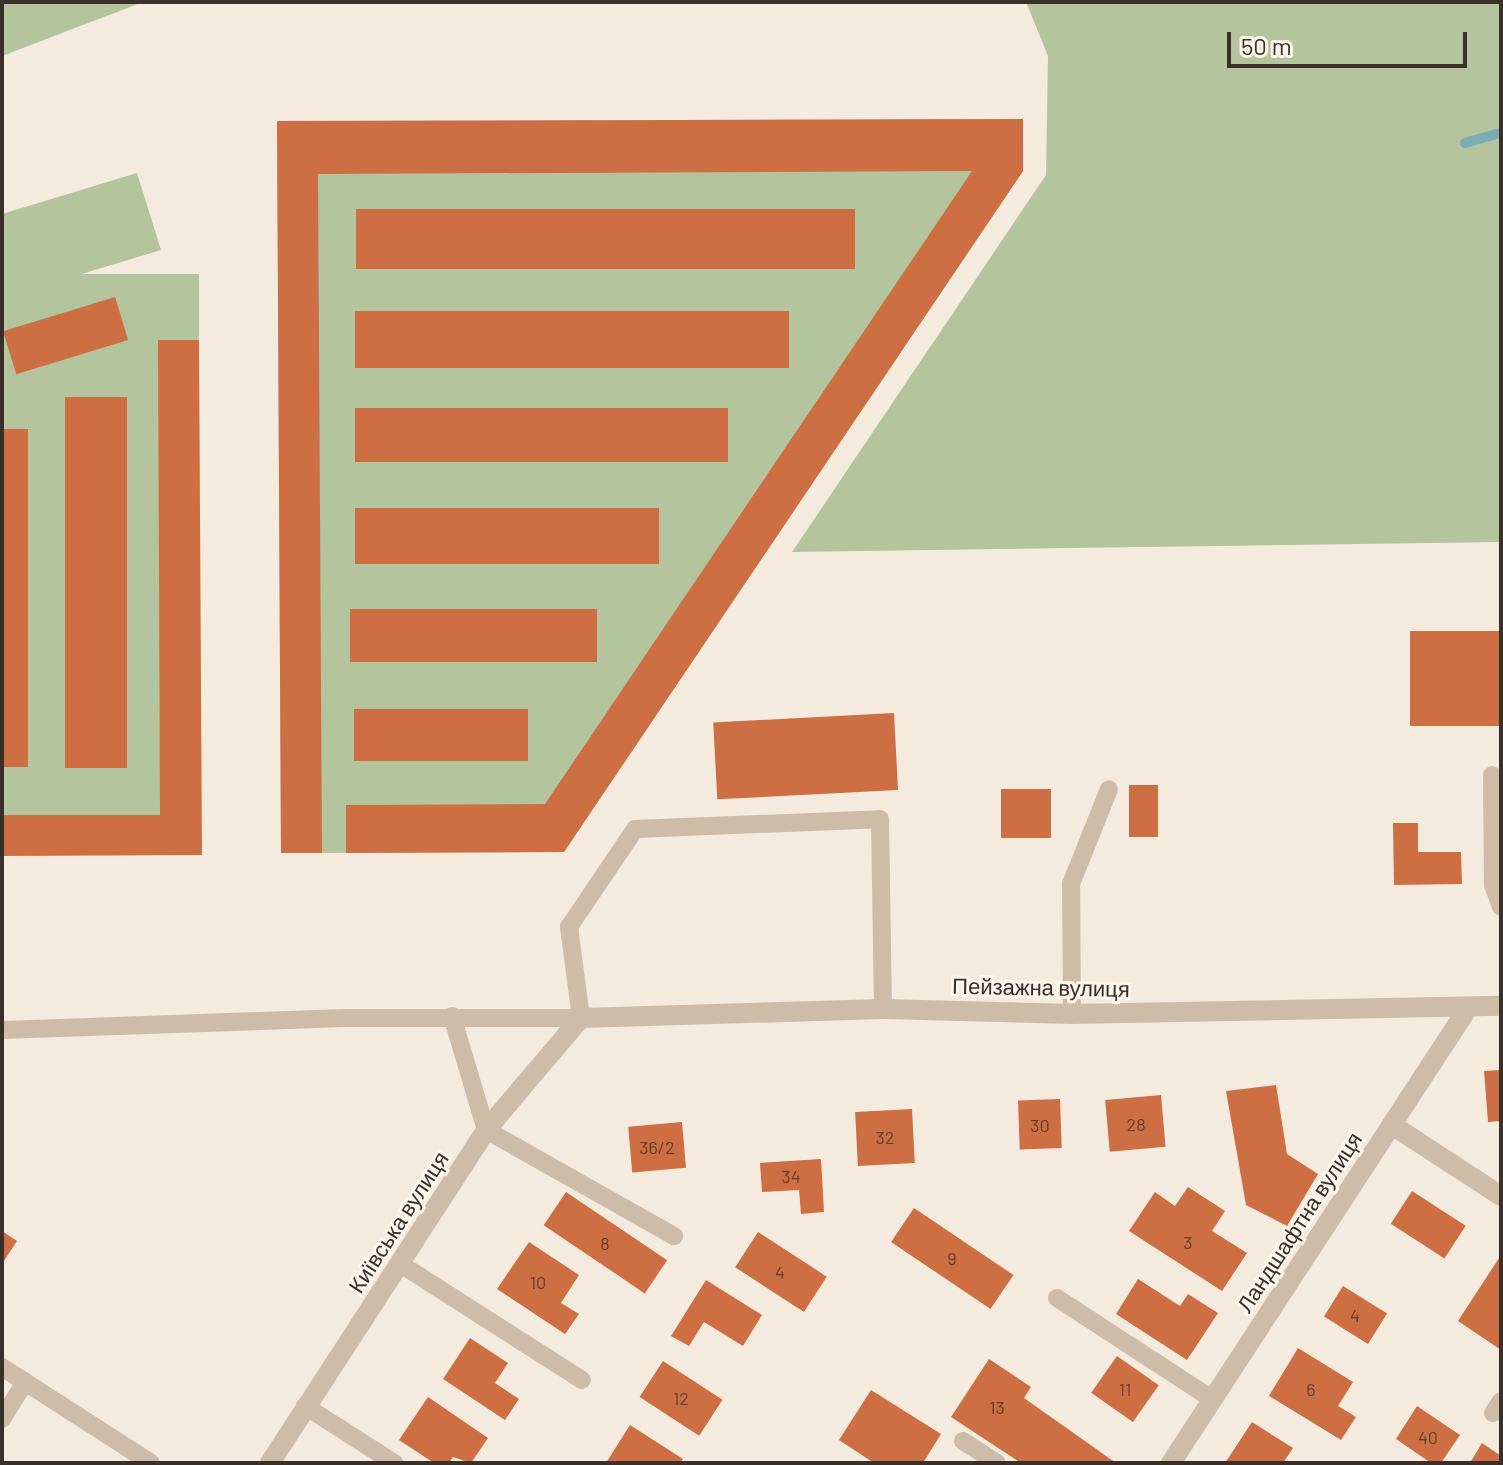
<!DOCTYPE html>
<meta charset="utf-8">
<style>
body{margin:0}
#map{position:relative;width:1503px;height:1465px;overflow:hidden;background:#f4ebde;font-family:Barlow,sans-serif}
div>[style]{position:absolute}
.green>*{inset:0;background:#b4c49c;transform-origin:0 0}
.stream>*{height:10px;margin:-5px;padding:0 5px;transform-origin:5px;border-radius:5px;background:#7badb3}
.building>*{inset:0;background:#cd6e43;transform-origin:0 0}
.lane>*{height:18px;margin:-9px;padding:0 9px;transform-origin:9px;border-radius:9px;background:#cdbca8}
.street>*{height:20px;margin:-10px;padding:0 10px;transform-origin:10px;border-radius:10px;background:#cdbca8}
span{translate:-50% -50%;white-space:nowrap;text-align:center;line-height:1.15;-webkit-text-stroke:6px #fbf5eb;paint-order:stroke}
.number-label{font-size:18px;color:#5f3f30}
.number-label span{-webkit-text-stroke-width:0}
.street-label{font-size:22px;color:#3a2f29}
.frame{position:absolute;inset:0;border:4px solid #3a2f29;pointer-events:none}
.scale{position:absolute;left:1227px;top:32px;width:240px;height:36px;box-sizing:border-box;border:4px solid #3a2f29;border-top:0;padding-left:10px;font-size:24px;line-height:28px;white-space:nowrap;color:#3a2f29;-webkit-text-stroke:6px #fbf5eb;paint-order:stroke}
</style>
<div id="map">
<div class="green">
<div style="clip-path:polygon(2px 2px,143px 2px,2px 56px)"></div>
<div style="clip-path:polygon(1026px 2px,1501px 2px,1501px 542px,792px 552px,1046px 175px,1048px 56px)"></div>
<div style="clip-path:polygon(1023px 119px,1023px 171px,564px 852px,281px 853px,277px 121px)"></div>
<div style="clip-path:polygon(137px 173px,161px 250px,2px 298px,2px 214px)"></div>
<div style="left:199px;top:274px;width:581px;height:205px;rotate:90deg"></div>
</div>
<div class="stream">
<div style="left:1465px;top:143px;width:37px;rotate:-16deg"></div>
</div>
<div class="building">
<div style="clip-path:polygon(1023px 119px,1023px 171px,564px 852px,346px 853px,346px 805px,545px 804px,972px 171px,318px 174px,322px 853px,281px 853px,277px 121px)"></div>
<div style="left:855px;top:209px;width:60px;height:499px;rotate:90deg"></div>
<div style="left:115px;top:297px;width:45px;height:117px;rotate:73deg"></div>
<div style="left:789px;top:311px;width:57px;height:434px;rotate:90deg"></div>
<div style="clip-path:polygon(158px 340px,199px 340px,202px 855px,2px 856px,2px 815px,160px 815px)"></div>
<div style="left:65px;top:397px;width:62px;height:371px"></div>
<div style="left:728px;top:408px;width:54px;height:373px;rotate:90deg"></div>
<div style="left:2px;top:429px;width:26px;height:338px"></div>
<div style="left:659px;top:508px;width:56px;height:304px;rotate:90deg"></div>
<div style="left:597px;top:609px;width:53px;height:247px;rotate:90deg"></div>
<div style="left:1501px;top:631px;width:95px;height:91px;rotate:90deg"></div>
<div style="left:528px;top:709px;width:52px;height:174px;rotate:90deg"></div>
<div style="left:894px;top:713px;width:77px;height:181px;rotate:87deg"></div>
<div style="left:1129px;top:785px;width:29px;height:52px"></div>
<div style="left:1001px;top:789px;width:50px;height:49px"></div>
<div style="clip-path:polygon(1393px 823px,1418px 823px,1418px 852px,1461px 852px,1462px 884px,1394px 885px)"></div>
<div style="clip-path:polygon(1501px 1070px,1501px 1121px,1488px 1122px,1484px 1071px)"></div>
<div style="clip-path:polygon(1276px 1085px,1287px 1154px,1318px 1174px,1287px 1226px,1246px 1205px,1226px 1091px)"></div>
<div style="left:1161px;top:1095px;width:52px;height:56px;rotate:85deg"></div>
<div style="left:1060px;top:1099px;width:49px;height:42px;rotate:88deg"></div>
<div style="left:912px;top:1109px;width:54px;height:57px;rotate:87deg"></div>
<div style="left:682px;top:1122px;width:46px;height:54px;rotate:85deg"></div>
<div style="clip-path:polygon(821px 1159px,824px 1212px,801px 1214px,799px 1190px,762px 1192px,760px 1163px)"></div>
<div style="clip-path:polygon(1188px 1187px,1225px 1211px,1212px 1231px,1247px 1253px,1222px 1291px,1129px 1231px,1155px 1192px,1175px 1206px)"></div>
<div style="left:1412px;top:1191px;width:64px;height:39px;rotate:33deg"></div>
<div style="left:566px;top:1192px;width:122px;height:40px;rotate:34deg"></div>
<div style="left:914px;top:1208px;width:120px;height:41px;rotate:34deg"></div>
<div style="clip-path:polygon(2px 1231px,17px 1241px,2px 1264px)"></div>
<div style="left:758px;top:1232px;width:82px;height:42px;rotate:33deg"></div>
<div style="clip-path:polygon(529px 1242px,579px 1275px,561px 1303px,579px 1314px,565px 1334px,497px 1289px)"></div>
<div style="clip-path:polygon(1501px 1255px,1501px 1350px,1458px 1321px)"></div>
<div style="clip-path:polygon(1138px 1279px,1180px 1306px,1188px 1294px,1218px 1313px,1187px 1360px,1116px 1314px)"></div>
<div style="clip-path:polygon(706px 1280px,762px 1315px,743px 1346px,704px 1322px,689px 1346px,671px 1336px)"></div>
<div style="left:1343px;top:1286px;width:52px;height:36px;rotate:32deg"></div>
<div style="clip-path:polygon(470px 1338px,508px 1363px,495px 1383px,519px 1399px,505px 1420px,443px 1379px)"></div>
<div style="clip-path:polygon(1298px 1348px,1353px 1382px,1338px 1406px,1356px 1417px,1341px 1440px,1269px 1396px)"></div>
<div style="left:1117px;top:1356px;width:51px;height:45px;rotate:35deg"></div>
<div style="clip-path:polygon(989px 1359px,1031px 1387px,1024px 1398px,1116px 1463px,1021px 1463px,951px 1417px)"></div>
<div style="left:663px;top:1361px;width:71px;height:43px;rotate:33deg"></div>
<div style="clip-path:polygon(871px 1390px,941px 1434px,923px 1463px,874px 1463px,839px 1440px)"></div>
<div style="clip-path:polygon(428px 1397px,488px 1438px,471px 1463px,453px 1457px,449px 1463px,434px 1463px,399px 1440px)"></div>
<div style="clip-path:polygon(1417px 1406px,1460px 1435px,1441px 1463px,1431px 1463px,1396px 1439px)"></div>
<div style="clip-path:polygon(1252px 1422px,1293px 1448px,1283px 1463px,1225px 1463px)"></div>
<div style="clip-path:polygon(630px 1425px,683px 1459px,680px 1463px,606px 1463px)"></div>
<div style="clip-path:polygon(1482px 1443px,1501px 1456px,1501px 1463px,1470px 1463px)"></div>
</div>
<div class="lane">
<div style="left:1492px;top:775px;width:110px;rotate:89.5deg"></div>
<div style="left:1493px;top:885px;width:23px;rotate:70deg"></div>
<div style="left:1072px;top:1014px;width:130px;rotate:-90.4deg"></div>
<div style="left:1071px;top:884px;width:102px;rotate:-68.2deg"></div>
<div style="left:452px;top:1016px;width:119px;rotate:73.4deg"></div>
<div style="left:486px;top:1130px;width:216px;rotate:29.4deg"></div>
<div style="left:2px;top:1030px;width:343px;rotate:-2deg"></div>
<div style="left:345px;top:1018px;width:236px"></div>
<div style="left:581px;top:1018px;width:92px;rotate:-97.5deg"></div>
<div style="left:569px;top:927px;width:118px;rotate:-56deg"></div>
<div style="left:635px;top:829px;width:245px;rotate:-2.3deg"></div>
<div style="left:880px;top:819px;width:190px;rotate:89.1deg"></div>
<div style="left:399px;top:1263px;width:217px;rotate:32.6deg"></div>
<div style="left:1057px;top:1298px;width:185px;rotate:33.1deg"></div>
<div style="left:2px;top:1367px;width:177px;rotate:32.8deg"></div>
<div style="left:305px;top:1406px;width:106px;rotate:32.6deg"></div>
<div style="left:1493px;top:1413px;width:14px;rotate:-56deg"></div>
<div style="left:2px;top:1419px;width:44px;rotate:-58.1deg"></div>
<div style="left:963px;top:1441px;width:40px;rotate:32.9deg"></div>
</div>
<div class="street">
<div style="left:1392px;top:1125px;width:130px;rotate:33.1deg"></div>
<div style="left:270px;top:1463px;width:397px;rotate:-57deg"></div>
<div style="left:486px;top:1130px;width:147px;rotate:-49.7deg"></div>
<div style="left:581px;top:1018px;width:302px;rotate:-1.7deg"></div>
<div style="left:883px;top:1009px;width:189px;rotate:1.5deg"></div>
<div style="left:1072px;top:1014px;width:429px;rotate:-1.1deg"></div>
<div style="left:1171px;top:1463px;width:543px;rotate:-56.87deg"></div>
</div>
<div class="number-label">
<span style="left:1136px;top:1124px">28</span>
<span style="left:1040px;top:1125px">30</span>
<span style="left:885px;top:1137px">32</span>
<span style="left:657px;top:1147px">36/2</span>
<span style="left:791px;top:1176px">34</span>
<span style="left:1188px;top:1242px">3</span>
<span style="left:605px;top:1243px">8</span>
<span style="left:952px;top:1258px">9</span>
<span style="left:780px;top:1272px">4</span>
<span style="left:538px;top:1282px">10</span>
<span style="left:1355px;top:1315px">4</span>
<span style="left:1125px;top:1389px">11</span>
<span style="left:1311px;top:1389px">6</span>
<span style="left:681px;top:1398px">12</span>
<span style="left:997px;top:1407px">13</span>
<span style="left:1428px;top:1437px">40</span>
</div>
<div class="street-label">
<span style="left:1041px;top:987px;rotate:1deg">Пейзажна вулиця</span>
<span style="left:398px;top:1222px;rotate:-57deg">Київська вулиця</span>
<span style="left:1299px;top:1222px;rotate:-57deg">Ландшафтна вулиця</span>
</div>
<div class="frame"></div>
<div class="scale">50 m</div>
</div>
